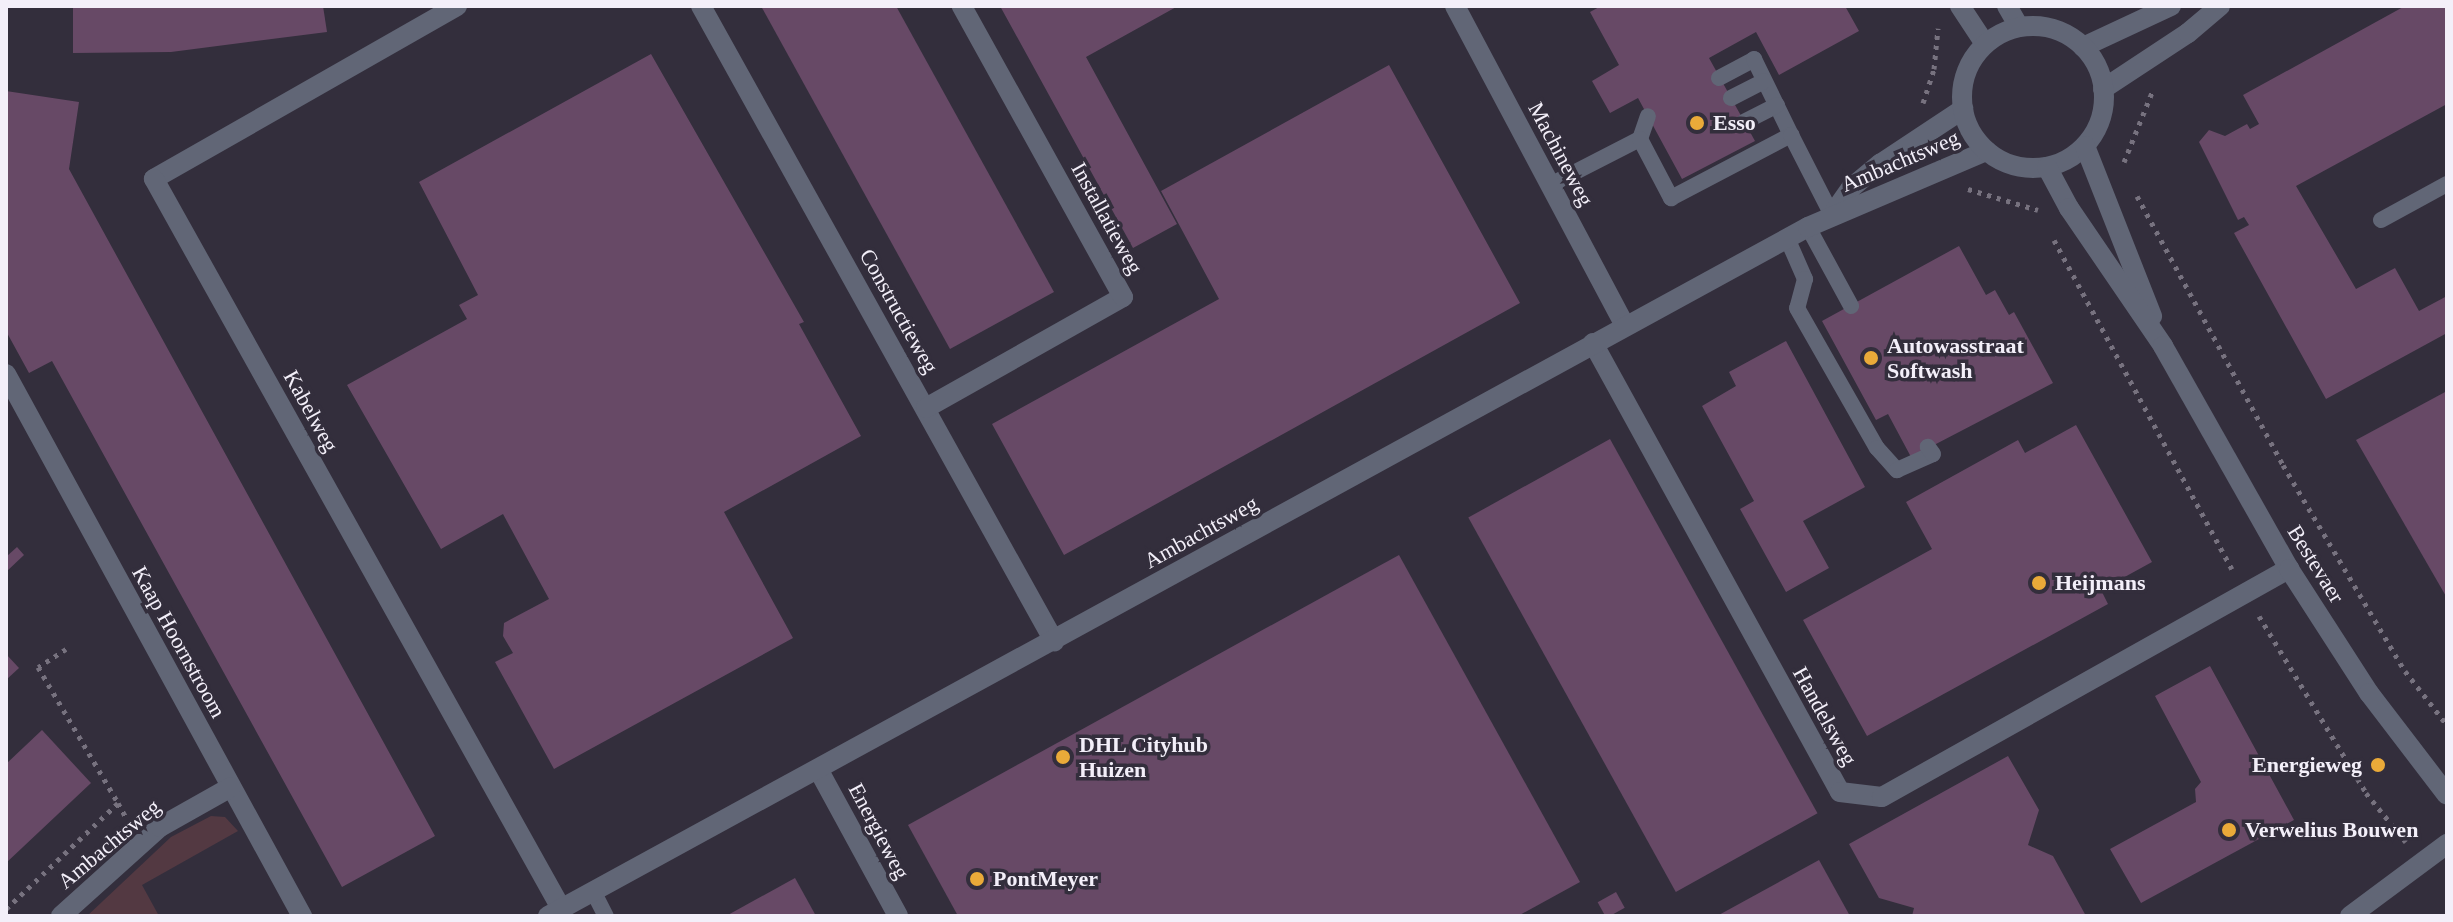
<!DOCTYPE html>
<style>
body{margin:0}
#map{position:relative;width:2453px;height:922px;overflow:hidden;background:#332e3c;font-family:Georgia,serif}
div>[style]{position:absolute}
.green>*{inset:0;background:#533942}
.building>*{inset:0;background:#674966;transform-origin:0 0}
.path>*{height:5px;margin-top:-2.5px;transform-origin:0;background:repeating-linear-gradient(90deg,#77727f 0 4px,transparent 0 10px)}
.service>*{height:16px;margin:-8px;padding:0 8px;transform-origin:8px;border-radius:8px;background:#616676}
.minor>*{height:20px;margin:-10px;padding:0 10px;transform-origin:10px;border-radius:10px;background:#616676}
.tertiary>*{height:20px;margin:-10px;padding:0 10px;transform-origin:10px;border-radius:10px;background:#616676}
.tertiary>.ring{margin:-10px;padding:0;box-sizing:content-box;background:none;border:20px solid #616676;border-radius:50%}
.dots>*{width:22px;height:22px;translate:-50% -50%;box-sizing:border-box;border:4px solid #332e3c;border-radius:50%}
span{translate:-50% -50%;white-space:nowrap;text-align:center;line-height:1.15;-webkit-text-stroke:7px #332e3c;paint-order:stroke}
.poi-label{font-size:22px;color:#f3eff9;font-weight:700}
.left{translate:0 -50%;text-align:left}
.right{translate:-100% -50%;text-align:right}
.street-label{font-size:22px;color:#f3eff9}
.frame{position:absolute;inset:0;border:8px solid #f3eff9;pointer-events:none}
</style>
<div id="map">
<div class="green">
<div style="clip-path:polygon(211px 816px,225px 817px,238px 831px,142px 885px,159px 916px,87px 916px,171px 837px)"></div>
</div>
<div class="building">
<div style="clip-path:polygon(73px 6px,323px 6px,327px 32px,171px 52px,73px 53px)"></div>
<div style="clip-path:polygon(761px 6px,896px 6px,1054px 292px,950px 349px)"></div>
<div style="clip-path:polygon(1000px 6px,1178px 6px,1086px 57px,1177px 224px,1133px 248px)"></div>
<div style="clip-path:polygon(1601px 6px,1845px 6px,1859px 31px,1779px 75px,1756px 32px,1709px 58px,1755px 141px,1682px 179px,1638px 98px,1610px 113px,1592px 81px,1619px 65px,1590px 12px)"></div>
<div style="clip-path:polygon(2405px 6px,2447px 6px,2447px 104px,2296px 186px,2356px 289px,2395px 268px,2419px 311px,2447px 296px,2447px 333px,2326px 399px,2234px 233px,2249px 225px,2244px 217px,2238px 220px,2199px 142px,2209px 130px,2225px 136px,2247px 124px,2250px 129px,2259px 124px,2243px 95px)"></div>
<div style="clip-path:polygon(651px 54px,804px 322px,799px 324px,861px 436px,724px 512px,793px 638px,554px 769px,495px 662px,513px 653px,503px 636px,504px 623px,549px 599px,503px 514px,441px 549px,347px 385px,467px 319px,459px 305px,478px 295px,419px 182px)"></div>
<div style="clip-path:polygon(1389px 65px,1520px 303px,1064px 555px,992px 424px,1219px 299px,1161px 191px)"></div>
<div style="clip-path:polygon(6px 91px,79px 102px,69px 169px,435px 836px,342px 887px,52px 361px,29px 373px,6px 331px)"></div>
<div style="clip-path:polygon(1959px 246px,1986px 295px,1995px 290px,2009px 315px,2014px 312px,2053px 383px,1911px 457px,1888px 414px,1876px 420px,1822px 321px)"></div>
<div style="clip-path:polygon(1786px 341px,1865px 487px,1803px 521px,1829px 568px,1786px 592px,1740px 509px,1754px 501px,1702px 406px,1736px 386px,1729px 372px)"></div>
<div style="clip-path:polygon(2447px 391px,2447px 598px,2356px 440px)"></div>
<div style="clip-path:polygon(2076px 425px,2152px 562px,2101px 590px,2108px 604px,1867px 736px,1803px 620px,1932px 549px,1906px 502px,2018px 440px,2025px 453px)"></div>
<div style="left:1610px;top:439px;width:428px;height:162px;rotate:61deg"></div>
<div style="clip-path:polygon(17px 547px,24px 555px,6px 572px,6px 557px)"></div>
<div style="clip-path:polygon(1399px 555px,1580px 882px,1518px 916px,958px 916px,908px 825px)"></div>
<div style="clip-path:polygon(6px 654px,19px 668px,6px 680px)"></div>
<div style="clip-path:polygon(2210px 666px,2294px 820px,2141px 903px,2110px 849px,2196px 802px,2195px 789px,2201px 782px,2155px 696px)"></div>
<div style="clip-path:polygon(42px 730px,91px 783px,6px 863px,6px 764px)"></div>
<div style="clip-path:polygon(2008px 756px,2039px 810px,2028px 845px,2053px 856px,2086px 916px,1912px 916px,1914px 908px,1879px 898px,1849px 844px)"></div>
<div style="clip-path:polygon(1819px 860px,1850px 916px,1717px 916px)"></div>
<div style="clip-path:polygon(795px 878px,816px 916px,726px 916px)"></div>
<div style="left:1616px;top:892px;width:18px;height:21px;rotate:61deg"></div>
</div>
<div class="path">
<div style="left:1923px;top:103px;width:36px;rotate:-72deg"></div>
<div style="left:1934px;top:69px;width:41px;rotate:-84.4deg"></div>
<div style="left:2124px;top:162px;width:78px;rotate:-68.1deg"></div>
<div style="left:1968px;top:189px;width:73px;rotate:16.7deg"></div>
<div style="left:2137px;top:196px;width:306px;rotate:61.5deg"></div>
<div style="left:2283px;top:465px;width:239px;rotate:59.4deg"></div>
<div style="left:2405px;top:671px;width:68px;rotate:52.1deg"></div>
<div style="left:2054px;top:240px;width:374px;rotate:61.6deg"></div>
<div style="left:2259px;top:616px;width:207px;rotate:58.8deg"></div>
<div style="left:2366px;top:793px;width:63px;rotate:50.8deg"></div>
<div style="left:66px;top:649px;width:33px;rotate:147deg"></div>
<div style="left:38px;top:667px;width:158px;rotate:59.5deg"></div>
<div style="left:6px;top:909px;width:154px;rotate:-43.4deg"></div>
<div style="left:118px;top:803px;width:21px;rotate:61deg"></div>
</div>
<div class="service">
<div style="left:1719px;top:78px;width:40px;rotate:-28deg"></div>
<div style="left:1754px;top:59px;width:85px;rotate:64deg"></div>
<div style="left:1731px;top:98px;width:37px;rotate:-27deg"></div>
<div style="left:1744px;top:122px;width:37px;rotate:-27deg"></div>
<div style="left:1640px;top:139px;width:24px;rotate:-71deg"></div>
<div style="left:1550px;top:185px;width:101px;rotate:-27.1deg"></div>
<div style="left:1640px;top:139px;width:67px;rotate:62.3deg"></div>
<div style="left:1671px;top:198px;width:136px;rotate:-27.7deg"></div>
<div style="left:1791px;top:135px;width:90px;rotate:62.9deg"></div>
<div style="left:2381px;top:220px;width:75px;rotate:-28.6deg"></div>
<div style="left:1808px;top:227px;width:90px;rotate:61.4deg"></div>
<div style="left:1787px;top:238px;width:45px;rotate:66.3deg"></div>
<div style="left:1805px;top:279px;width:30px;rotate:105deg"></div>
<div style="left:1797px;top:308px;width:161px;rotate:60.3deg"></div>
<div style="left:1877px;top:448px;width:30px;rotate:48deg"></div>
<div style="left:1897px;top:470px;width:39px;rotate:-24deg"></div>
<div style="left:1933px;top:454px;width:9px;rotate:-126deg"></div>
<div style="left:593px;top:891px;width:28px;rotate:63deg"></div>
</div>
<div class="minor">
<div style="left:457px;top:6px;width:349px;rotate:150.3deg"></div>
<div style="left:154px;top:179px;width:835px;rotate:60.83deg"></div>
<div style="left:701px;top:6px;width:727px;rotate:60.93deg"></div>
<div style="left:1455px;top:6px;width:362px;rotate:62deg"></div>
<div style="left:2083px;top:47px;width:97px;rotate:-25deg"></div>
<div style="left:2103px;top:89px;width:102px;rotate:-33.4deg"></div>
<div style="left:2188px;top:33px;width:42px;rotate:-40.2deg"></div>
<div style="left:1832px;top:215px;width:33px;rotate:-55deg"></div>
<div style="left:1851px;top:188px;width:38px;rotate:-40deg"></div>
<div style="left:1880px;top:164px;width:100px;rotate:-33.5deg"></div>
<div style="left:1593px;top:343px;width:512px;rotate:61.18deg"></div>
<div style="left:1840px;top:792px;width:42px;rotate:6.8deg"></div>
<div style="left:1882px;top:797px;width:467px;rotate:-29.3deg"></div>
<div style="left:6px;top:374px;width:618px;rotate:61.36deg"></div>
<div style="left:926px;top:408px;width:226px;rotate:-29.4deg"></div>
<div style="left:1123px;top:297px;width:333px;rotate:-119deg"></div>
<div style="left:818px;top:769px;width:167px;rotate:61.4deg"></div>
<div style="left:61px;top:916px;width:133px;rotate:-42deg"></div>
<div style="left:160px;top:827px;width:81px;rotate:-29.4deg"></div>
<div style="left:548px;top:916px;width:1436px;rotate:-28.67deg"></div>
<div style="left:1808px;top:227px;width:194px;rotate:-23.1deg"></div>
<div style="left:2350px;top:916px;width:121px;rotate:-36.6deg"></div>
</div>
<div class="tertiary">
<div style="left:1960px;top:6px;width:45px;rotate:56.7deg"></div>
<div style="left:2007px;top:6px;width:24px;rotate:60deg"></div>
<div class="ring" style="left:1962px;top:26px;width:122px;height:122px"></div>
<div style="left:2085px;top:146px;width:183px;rotate:68.5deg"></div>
<div style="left:2047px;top:167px;width:47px;rotate:61.8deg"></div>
<div style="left:2069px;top:208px;width:167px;rotate:55.7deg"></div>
<div style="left:2163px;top:346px;width:256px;rotate:60.5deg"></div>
<div style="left:2289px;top:569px;width:148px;rotate:57.2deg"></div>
<div style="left:2369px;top:693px;width:128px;rotate:52.6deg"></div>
</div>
<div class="dots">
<div style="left:1697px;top:123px;background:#eaaa39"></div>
<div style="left:1871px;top:358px;background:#eaaa39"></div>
<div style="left:2039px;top:583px;background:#eaaa39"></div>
<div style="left:1063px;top:757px;background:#eaaa39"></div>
<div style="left:2378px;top:765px;background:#eaaa39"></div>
<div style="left:2229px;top:830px;background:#eaaa39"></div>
<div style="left:977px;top:879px;background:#eaaa39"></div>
</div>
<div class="poi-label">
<span class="left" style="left:1713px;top:123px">Esso</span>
<span class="left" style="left:1887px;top:358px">Autowasstraat<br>Softwash</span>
<span class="left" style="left:2055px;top:583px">Heijmans</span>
<span class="left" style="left:1079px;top:757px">DHL Cityhub<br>Huizen</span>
<span class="right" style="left:2362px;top:765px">Energieweg</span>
<span class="left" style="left:2245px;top:830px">Verwelius Bouwen</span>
<span class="left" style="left:993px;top:879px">PontMeyer</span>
</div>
<div class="street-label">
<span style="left:1561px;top:154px;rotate:62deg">Machineweg</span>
<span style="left:1900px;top:161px;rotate:-23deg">Ambachtsweg</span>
<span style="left:1107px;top:218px;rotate:61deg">Installatieweg</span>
<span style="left:899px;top:311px;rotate:61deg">Constructieweg</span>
<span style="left:311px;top:411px;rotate:61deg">Kabelweg</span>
<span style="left:1201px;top:532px;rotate:-29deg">Ambachtsweg</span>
<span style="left:2316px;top:564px;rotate:58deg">Bestevaer</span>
<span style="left:179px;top:642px;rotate:61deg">Kaap Hoornstroom</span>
<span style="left:1825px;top:716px;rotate:61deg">Handelsweg</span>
<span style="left:879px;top:831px;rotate:62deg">Energieweg</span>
<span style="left:109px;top:844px;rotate:-40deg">Ambachtsweg</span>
</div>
<div class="frame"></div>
</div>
